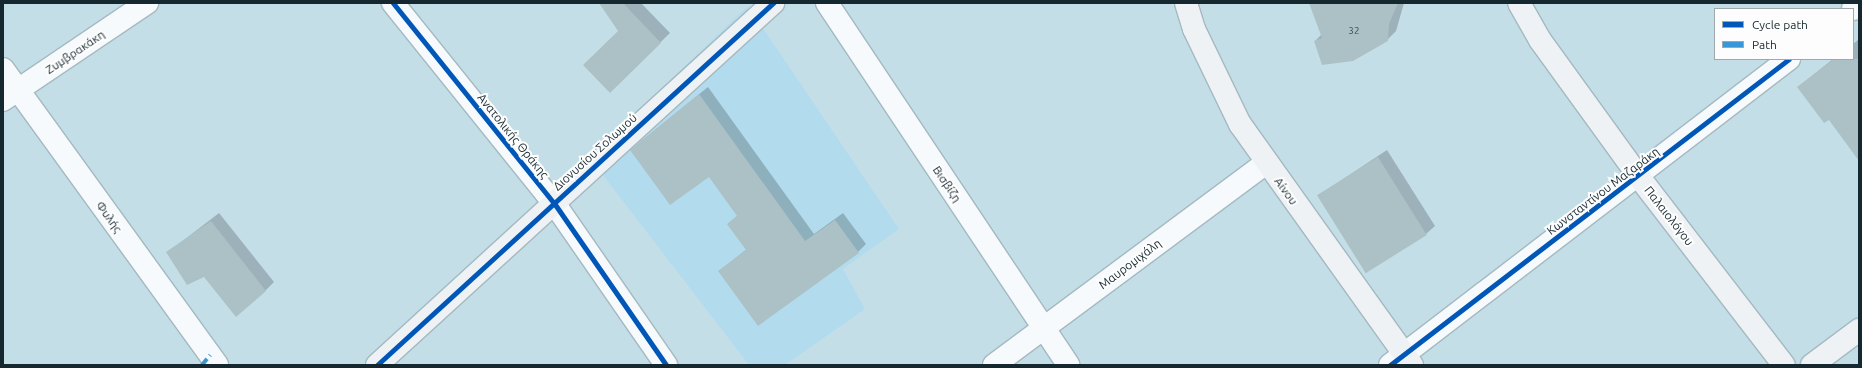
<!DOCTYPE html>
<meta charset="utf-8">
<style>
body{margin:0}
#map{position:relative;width:1862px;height:368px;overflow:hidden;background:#c4dee8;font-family:Ubuntu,sans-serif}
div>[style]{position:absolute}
.built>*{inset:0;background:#b2dced}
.shadow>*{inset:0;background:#0003}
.building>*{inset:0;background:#acc1c6;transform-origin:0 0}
.roads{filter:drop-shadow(1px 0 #a4b9c0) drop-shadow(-1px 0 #a4b9c0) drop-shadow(0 1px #a4b9c0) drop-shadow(0 -1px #a4b9c0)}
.street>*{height:22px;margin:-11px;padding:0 11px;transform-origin:11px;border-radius:11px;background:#f6fafc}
.secondary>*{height:22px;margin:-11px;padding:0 11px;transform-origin:11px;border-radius:11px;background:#eef2f5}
.quiet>*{height:4px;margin-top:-2px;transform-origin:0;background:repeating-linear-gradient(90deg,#3996d7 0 8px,transparent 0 12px)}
.cycleway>*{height:5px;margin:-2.5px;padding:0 2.5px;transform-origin:2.5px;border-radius:2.5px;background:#0057b8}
span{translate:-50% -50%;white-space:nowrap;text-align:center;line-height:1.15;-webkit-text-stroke:4px #fdfdfd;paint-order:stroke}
.number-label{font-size:10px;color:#3c4e55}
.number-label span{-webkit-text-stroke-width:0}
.street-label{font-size:12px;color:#16282f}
.frame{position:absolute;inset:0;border:4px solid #16282f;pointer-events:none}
.legend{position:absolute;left:1714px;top:8px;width:140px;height:52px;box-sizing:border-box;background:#fdfdfd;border:1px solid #a1a8ab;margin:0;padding:5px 7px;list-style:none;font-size:12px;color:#16282f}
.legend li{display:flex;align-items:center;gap:8px;height:20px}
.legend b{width:20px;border:1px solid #a1a8ab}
</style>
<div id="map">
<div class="built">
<div style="clip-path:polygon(748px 6px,899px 229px,843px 269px,865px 309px,785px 365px,749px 365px,589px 157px)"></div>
</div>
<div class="shadow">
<div style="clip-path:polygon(600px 3px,641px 3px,670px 33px,610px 91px,619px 31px)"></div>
<div style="clip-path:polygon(1310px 3px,1404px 3px,1396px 31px,1387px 40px,1315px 41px,1322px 34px)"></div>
<div style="clip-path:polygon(1859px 39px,1859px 160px,1829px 118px,1798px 87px,1833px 59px,1853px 59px,1853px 44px)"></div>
<div style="clip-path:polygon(708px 87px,814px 234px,843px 213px,866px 244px,858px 252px,719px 271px,747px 249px,728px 224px,738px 215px,709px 176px,640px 142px)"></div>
<div style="clip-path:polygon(1387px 150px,1435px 226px,1426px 234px,1319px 195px)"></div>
<div style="clip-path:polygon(219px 213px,274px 282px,265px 291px,204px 276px,167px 253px)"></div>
</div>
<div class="building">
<div style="clip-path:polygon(599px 3px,623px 3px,661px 43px,610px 93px,583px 65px,618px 31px)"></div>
<div style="clip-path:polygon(1309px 3px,1398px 3px,1389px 24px,1388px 41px,1353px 61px,1322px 65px,1314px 41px,1322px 38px)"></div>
<div style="clip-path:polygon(1834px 59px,1859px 59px,1859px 161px,1829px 120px,1824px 123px,1797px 87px)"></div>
<div style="clip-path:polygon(699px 94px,805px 241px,835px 220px,859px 253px,758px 326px,718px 271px,746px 250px,727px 224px,737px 216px,709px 177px,670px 205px,630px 150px)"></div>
<div style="left:1378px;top:157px;width:92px;height:72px;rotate:58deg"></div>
<div style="clip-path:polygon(211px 221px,266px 291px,236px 317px,204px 277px,187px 285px,166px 252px)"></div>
</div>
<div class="roads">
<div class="street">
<div style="left:393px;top:3px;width:257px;rotate:51.2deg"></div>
<div style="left:554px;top:203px;width:197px;rotate:55.3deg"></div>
<div style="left:827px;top:3px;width:435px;rotate:56.3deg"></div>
<div style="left:1853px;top:9px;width:8px;rotate:-40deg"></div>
<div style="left:3px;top:69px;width:365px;rotate:54.1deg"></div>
<div style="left:3px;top:100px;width:174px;rotate:-34deg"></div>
<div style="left:994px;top:365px;width:339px;rotate:-36.6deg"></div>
<div style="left:1390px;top:365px;width:503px;rotate:-37.49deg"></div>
</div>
<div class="secondary">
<div style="left:1186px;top:3px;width:27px;rotate:73deg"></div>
<div style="left:1194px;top:29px;width:106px;rotate:64.2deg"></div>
<div style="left:1240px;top:124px;width:296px;rotate:54.5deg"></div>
<div style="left:1519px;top:3px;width:43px;rotate:60.4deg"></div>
<div style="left:1540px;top:40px;width:169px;rotate:54.1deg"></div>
<div style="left:1639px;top:177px;width:237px;rotate:52.4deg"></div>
<div style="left:377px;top:365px;width:537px;rotate:-42.43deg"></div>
<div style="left:1812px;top:365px;width:59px;rotate:-36.7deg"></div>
</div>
</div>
<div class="quiet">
<div style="left:202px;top:365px;width:13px;rotate:-51deg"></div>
</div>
<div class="cycleway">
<div style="left:393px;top:3px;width:257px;rotate:51.2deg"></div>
<div style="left:554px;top:203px;width:197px;rotate:55.3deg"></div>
<div style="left:377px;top:365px;width:537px;rotate:-42.43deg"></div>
<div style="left:1390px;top:365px;width:503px;rotate:-37.49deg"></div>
</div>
<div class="number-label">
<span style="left:1354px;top:31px">32</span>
</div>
<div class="street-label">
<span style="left:75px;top:52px;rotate:-34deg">Ζυμβρακάκη</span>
<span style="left:513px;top:136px;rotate:51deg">Ανατολικής Θράκης</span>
<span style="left:595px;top:152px;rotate:-42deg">Διονυσίου Σολωμού</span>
<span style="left:947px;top:184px;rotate:56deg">Βισβίζη</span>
<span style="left:1286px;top:191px;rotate:54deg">Αίνου</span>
<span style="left:1603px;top:191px;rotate:-37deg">Κωνσταντίνου Μαζαράκη</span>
<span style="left:1669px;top:216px;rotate:52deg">Παλαιολόγου</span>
<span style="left:109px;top:217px;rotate:54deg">Φυλής</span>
<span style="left:1130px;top:264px;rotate:-37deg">Μαυρομιχάλη</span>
</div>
<div class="frame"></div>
<ul class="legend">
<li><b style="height:5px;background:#0057b8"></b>Cycle path</li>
<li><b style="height:5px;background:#3996d7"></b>Path</li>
</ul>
</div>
